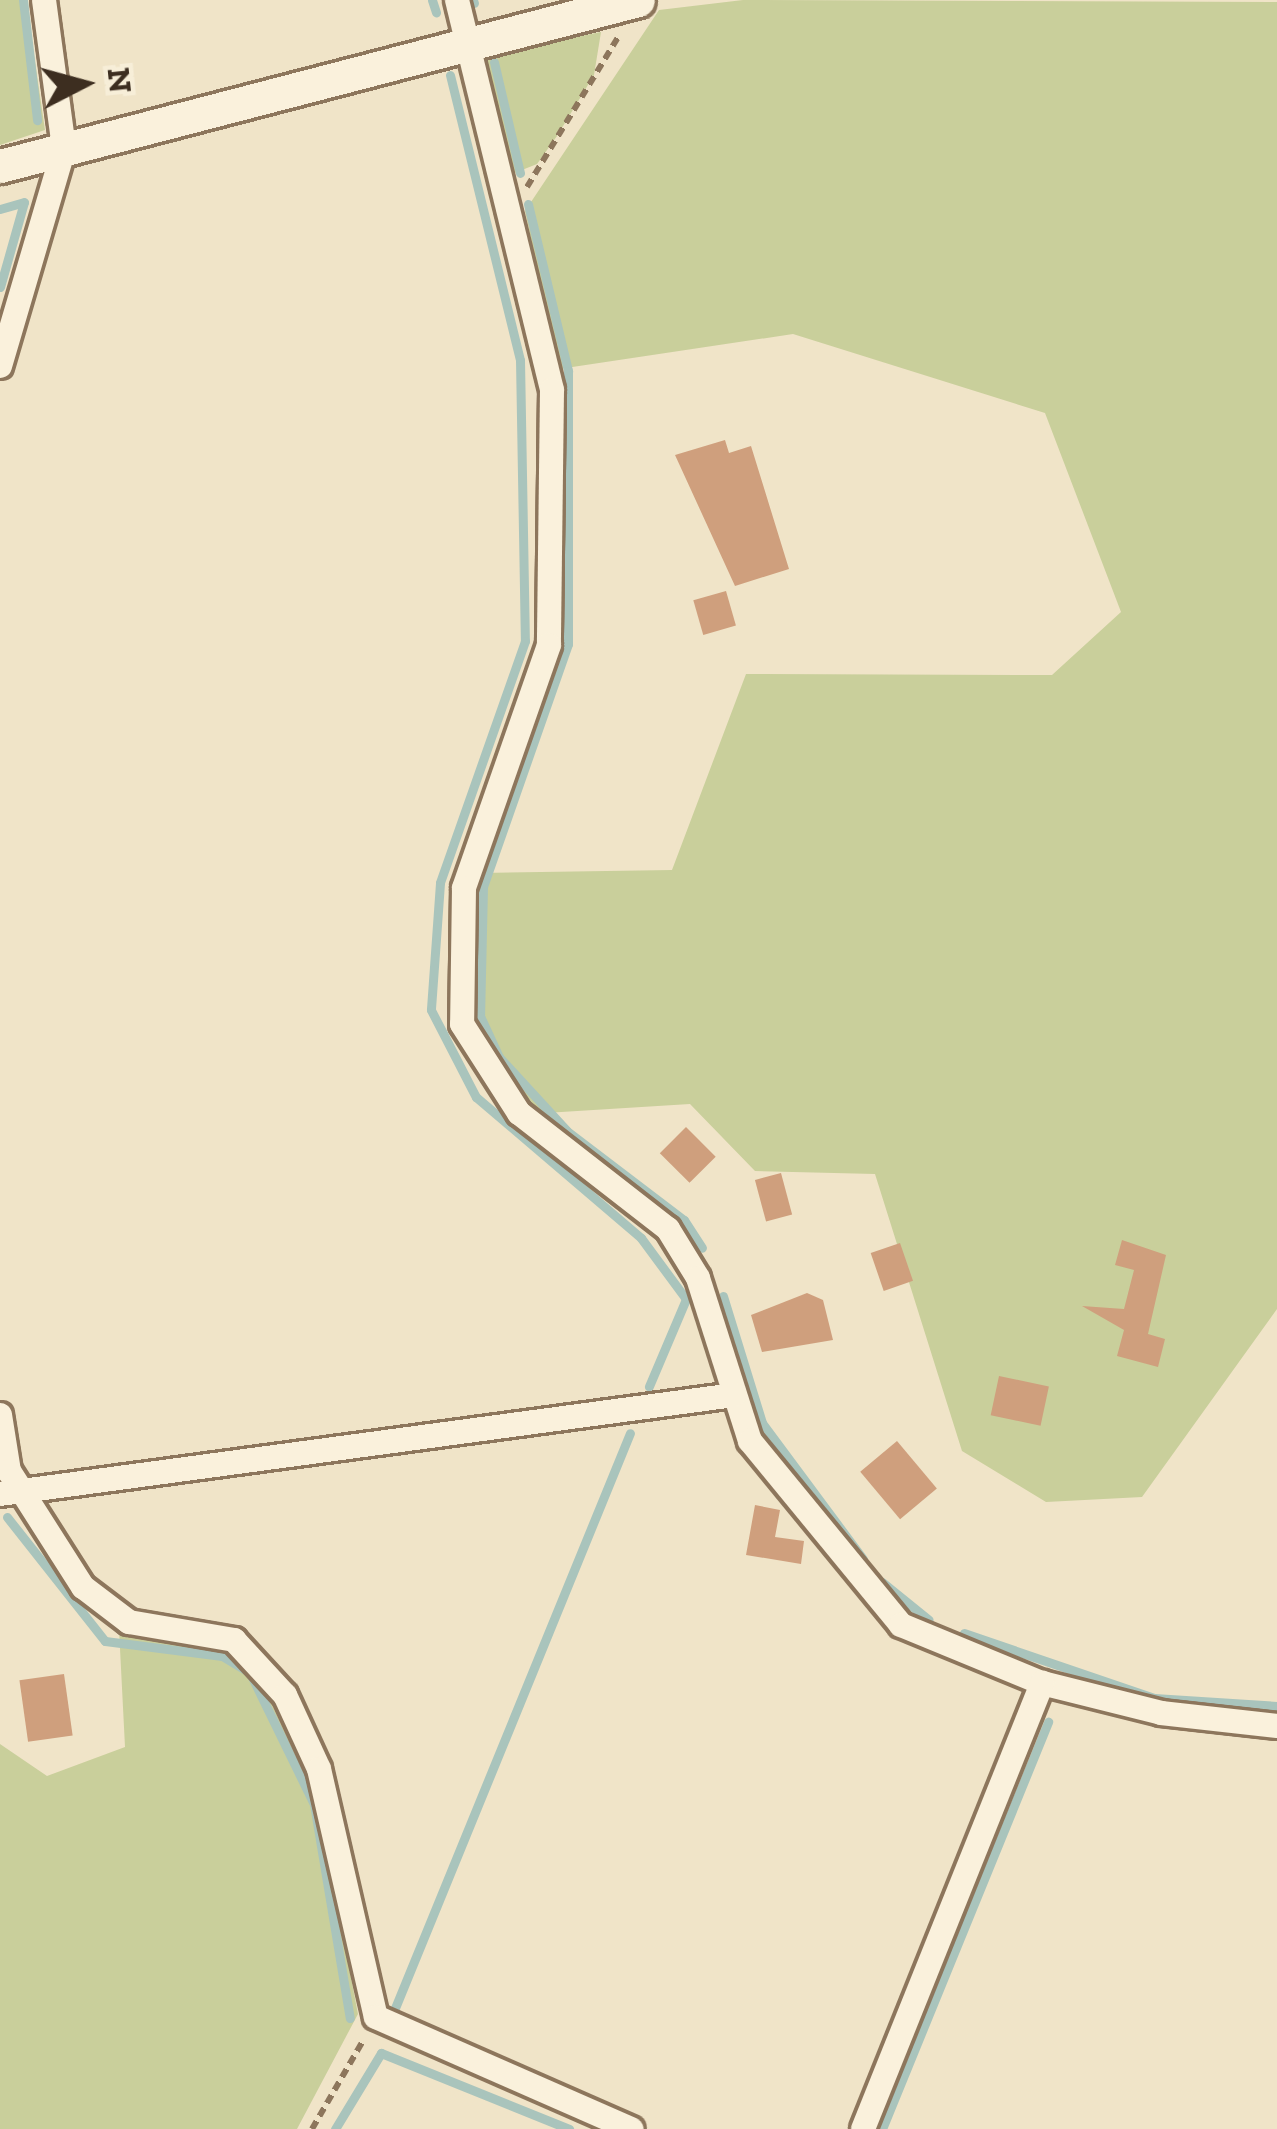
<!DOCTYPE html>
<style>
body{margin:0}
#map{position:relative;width:1277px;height:2129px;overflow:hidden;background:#f0e4c8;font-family:"Zilla Slab",serif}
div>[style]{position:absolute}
.green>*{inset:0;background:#c9cf9b}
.stream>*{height:9px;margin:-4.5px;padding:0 4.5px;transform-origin:4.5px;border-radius:4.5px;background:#a9c4bc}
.building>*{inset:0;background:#cf9f7d;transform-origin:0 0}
.path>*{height:6px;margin-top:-3px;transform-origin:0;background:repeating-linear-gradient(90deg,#8d765c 0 9px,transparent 0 15px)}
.roads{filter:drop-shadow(3px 0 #8d765c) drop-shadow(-3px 0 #8d765c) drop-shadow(0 3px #8d765c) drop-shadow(0 -3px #8d765c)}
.street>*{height:24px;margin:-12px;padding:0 12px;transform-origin:12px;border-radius:12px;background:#faf1dc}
.secondary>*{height:33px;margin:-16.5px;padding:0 16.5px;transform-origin:16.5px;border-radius:16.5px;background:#faf1dc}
span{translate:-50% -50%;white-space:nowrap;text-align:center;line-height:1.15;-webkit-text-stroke:9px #f7eed8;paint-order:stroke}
.north{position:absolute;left:24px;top:24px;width:120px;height:120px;-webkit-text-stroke:9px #f7eed8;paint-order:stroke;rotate:84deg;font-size:33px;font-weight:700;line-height:48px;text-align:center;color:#3d2e20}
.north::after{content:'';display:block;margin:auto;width:42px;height:54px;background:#3d2e20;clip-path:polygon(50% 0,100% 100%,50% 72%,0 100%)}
</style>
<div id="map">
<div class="green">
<div style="clip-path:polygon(0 0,26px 0,45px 130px,0 145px)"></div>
<div style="clip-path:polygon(743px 0,1277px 2px,1277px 1309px,1142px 1497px,1046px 1502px,962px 1451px,875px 1174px,755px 1171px,690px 1104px,529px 1114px,473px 1019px,480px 873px,672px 870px,746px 674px,1052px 675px,1121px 612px,1045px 413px,793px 334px,559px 369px,525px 211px,659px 10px)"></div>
<div style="clip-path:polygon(601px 32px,594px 75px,557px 136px,537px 164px,512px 174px,484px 55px)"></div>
<div style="clip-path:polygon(119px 1629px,220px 1646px,253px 1664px,317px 1801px,358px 2014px,297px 2129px,0 2129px,0 1744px,47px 1776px,125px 1747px)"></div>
</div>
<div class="stream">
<div style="left:23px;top:0;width:121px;rotate:83.3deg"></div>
<div style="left:432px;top:0;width:13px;rotate:72deg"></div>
<div style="left:473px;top:0;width:3px;rotate:72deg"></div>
<div style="left:494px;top:62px;width:114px;rotate:76.8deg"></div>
<div style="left:450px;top:75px;width:293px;rotate:76.2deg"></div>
<div style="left:520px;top:360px;width:281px;rotate:89deg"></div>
<div style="left:525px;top:641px;width:256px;rotate:109.4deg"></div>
<div style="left:440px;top:883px;width:127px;rotate:94.1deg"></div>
<div style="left:431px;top:1010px;width:98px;rotate:62.7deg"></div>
<div style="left:476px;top:1097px;width:217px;rotate:40.5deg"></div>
<div style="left:641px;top:1238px;width:76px;rotate:53.6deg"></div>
<div style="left:686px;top:1299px;width:95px;rotate:113deg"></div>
<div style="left:528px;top:204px;width:172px;rotate:76.5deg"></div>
<div style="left:568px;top:371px;width:273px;rotate:90deg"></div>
<div style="left:568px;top:644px;width:257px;rotate:109.3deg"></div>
<div style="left:483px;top:887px;width:129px;rotate:91.3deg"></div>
<div style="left:480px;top:1016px;width:45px;rotate:65.1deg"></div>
<div style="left:499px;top:1057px;width:100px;rotate:47.4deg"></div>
<div style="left:567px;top:1131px;width:147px;rotate:37.3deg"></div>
<div style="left:684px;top:1220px;width:33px;rotate:57deg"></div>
<div style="left:0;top:209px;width:25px;rotate:-16deg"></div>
<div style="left:0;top:287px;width:88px;rotate:-74.2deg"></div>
<div style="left:723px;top:1296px;width:133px;rotate:72.9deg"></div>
<div style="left:762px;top:1423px;width:169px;rotate:53.4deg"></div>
<div style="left:7px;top:1517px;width:158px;rotate:51.7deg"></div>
<div style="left:105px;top:1641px;width:118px;rotate:7.3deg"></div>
<div style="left:222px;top:1656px;width:33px;rotate:31deg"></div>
<div style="left:250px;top:1673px;width:146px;rotate:64deg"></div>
<div style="left:314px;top:1804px;width:217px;rotate:80.5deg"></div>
<div style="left:882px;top:1582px;width:60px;rotate:39deg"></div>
<div style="left:964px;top:1633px;width:201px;rotate:18.9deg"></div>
<div style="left:1154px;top:1698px;width:123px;rotate:3.7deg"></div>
<div style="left:395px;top:2008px;width:621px;rotate:-67.77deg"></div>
<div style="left:335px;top:2129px;width:89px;rotate:-58.8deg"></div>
<div style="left:381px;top:2053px;width:203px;rotate:22deg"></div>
<div style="left:882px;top:2129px;width:440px;rotate:-67.8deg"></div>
</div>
<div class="building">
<div style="clip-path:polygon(725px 440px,729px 453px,751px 446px,789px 569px,735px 586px,675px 455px)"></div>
<div style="left:726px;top:591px;width:36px;height:34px;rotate:74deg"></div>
<div style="left:686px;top:1127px;width:42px;height:37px;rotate:45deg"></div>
<div style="left:781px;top:1173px;width:43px;height:27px;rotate:75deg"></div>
<div style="clip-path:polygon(1122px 1240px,1166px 1255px,1148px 1334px,1165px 1339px,1158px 1367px,1117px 1356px,1124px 1330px,1082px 1306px,1124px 1309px,1134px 1270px,1115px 1265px)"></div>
<div style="left:900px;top:1243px;width:40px;height:31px;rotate:71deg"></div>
<div style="clip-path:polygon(807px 1293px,823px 1300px,833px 1340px,762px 1352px,751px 1315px)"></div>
<div style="left:999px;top:1376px;width:51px;height:40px;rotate:12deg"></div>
<div style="left:897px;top:1441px;width:62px;height:48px;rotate:50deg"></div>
<div style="clip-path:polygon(755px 1505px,780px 1510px,775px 1537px,804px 1541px,801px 1564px,746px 1555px)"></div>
<div style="left:64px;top:1674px;width:62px;height:45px;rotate:82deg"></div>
</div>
<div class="path">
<div style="left:527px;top:187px;width:179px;rotate:-58.7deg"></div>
<div style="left:312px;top:2129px;width:104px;rotate:-60deg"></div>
</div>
<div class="roads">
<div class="street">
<div style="left:457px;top:0;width:401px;rotate:76.3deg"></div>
<div style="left:552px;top:390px;width:255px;rotate:90.7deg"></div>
<div style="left:549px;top:645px;width:257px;rotate:109.3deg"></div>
<div style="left:464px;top:888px;width:136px;rotate:90.8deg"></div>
<div style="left:462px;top:1024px;width:106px;rotate:57.4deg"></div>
<div style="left:519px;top:1113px;width:189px;rotate:37.9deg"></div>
<div style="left:668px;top:1229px;width:57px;rotate:58.5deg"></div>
<div style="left:698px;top:1278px;width:171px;rotate:72.3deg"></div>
<div style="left:750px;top:1441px;width:238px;rotate:50.6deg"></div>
<div style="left:901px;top:1625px;width:152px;rotate:22.4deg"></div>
<div style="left:1042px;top:1683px;width:123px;rotate:14.1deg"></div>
<div style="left:1161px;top:1713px;width:117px;rotate:6.4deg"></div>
<div style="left:0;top:366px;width:227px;rotate:-73.6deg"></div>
<div style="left:64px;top:148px;width:149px;rotate:-97.7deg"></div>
<div style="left:0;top:1415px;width:57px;rotate:80.9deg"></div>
<div style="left:9px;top:1471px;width:138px;rotate:57.5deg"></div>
<div style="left:83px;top:1587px;width:58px;rotate:37.3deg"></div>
<div style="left:129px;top:1622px;width:107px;rotate:9.7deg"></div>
<div style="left:234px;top:1640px;width:75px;rotate:47.2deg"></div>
<div style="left:285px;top:1695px;width:81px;rotate:65.3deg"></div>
<div style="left:319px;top:1769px;width:254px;rotate:77.1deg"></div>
<div style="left:376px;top:2017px;width:279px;rotate:23.7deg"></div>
<div style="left:0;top:1494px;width:741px;rotate:-7.68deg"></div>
<div style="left:863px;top:2129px;width:481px;rotate:-68.1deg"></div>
</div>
<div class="secondary">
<div style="left:0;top:166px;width:659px;rotate:-14.58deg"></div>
</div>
</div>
<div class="north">N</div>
</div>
